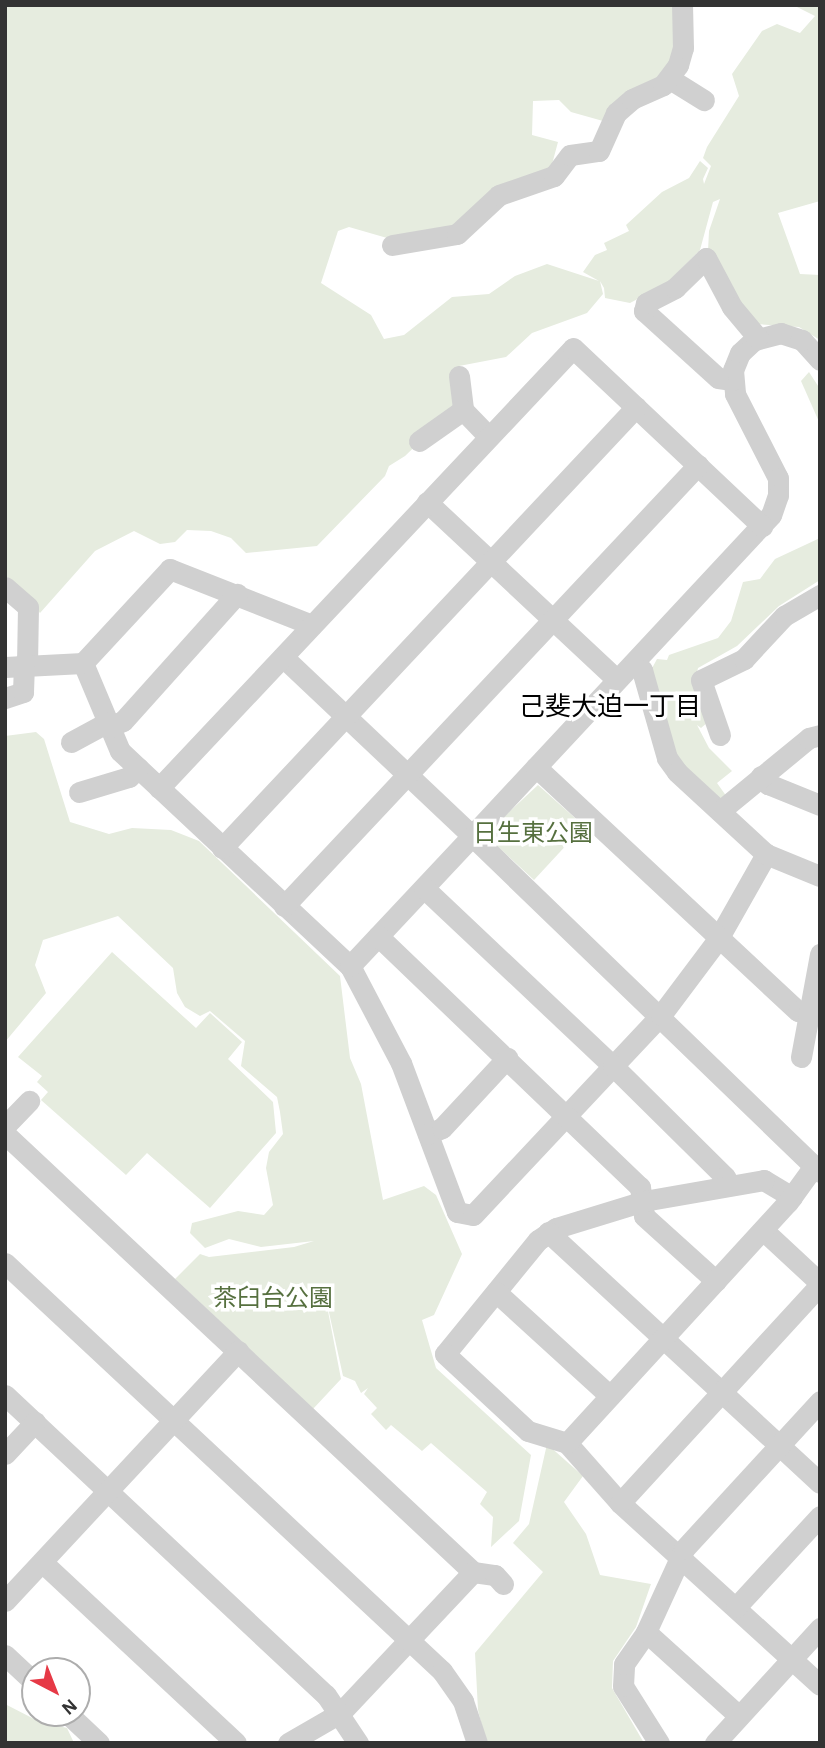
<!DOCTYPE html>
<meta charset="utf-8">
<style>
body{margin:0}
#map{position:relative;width:825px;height:1748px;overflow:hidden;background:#fff;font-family:"Alegreya Sans","Noto Sans JP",sans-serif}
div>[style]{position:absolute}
.green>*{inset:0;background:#e6ecdf}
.minor>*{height:21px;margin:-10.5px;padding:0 10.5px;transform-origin:10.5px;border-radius:10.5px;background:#d0d0d0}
span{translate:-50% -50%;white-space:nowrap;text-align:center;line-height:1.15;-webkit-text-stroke:7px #fff;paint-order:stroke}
.park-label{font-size:24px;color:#56703f}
.neighbourhood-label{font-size:26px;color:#000}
.frame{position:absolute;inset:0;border:7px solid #333;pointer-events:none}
.north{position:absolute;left:21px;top:1657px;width:70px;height:70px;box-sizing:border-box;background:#fff;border:2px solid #adadad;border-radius:50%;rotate:138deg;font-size:19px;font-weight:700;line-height:28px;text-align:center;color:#333}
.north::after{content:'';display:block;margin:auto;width:24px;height:32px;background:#e63946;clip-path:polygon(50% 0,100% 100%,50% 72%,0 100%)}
</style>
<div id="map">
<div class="green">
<div style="clip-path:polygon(5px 5px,676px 5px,678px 38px,665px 73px,603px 121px,571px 112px,559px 100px,533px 101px,532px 135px,558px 142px,551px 168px,459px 227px,394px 240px,349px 227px,338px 231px,321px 283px,371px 315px,384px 339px,404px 335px,452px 297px,489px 294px,515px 276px,547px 264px,599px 281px,583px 272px,595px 255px,607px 250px,604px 243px,629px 231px,626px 225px,662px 192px,689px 178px,700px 161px,708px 168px,703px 179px,704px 184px,711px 166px,703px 158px,707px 147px,739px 96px,732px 74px,762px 31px,777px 24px,800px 33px,815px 16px,793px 5px,820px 5px,820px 201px,778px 213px,800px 274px,820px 275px,820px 340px,799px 327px,755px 324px,708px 251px,709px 231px,720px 199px,713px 202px,700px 250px,666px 284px,630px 303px,605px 298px,604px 288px,600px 281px,603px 294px,587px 313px,532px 333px,506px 357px,459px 366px,458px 405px,405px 456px,389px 466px,385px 476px,317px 546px,246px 553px,231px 538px,211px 531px,187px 530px,175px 542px,160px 544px,134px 531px,95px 551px,40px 613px,5px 575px)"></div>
<div style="clip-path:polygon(809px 372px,820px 389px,820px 424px,801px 381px)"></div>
<div style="clip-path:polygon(820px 538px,820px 580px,779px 606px,737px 646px,698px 668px,696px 677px,708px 722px,701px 728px,697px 725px,709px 748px,732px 771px,717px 783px,727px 797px,714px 799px,675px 761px,650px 672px,657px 659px,667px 660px,669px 655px,718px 638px,731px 621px,743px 582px,760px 579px,775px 559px)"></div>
<div style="clip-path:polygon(36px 732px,44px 739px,70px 822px,109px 834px,132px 828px,171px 830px,199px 841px,340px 976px,350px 1058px,361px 1084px,383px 1200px,424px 1186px,436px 1195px,462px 1254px,434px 1315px,422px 1320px,436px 1368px,531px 1455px,519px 1521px,491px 1547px,493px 1517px,480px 1504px,487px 1492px,431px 1443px,422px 1451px,391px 1425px,386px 1430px,371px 1414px,377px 1408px,364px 1394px,368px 1388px,361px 1393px,355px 1381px,343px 1376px,323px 1285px,341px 1379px,313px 1409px,175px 1279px,200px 1254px,209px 1257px,294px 1247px,314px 1241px,261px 1247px,229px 1239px,205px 1248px,190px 1233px,192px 1223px,238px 1211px,264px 1215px,273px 1205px,266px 1168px,269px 1152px,283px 1134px,280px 1112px,277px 1097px,241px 1066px,245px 1041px,210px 1011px,200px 1016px,185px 1007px,177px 993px,173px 968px,118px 916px,43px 940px,35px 965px,46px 993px,5px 1042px,5px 736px)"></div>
<div style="clip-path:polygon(538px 785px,584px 826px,534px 880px,493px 842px,492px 828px)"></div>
<div style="clip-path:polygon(112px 952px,196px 1028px,210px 1013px,242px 1042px,228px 1059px,273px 1102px,276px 1133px,210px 1208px,147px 1153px,126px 1175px,41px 1100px,48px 1092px,37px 1082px,42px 1076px,18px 1057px)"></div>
<div style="clip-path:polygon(547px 1444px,583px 1476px,564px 1502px,586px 1534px,600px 1575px,651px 1584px,636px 1627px,613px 1661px,612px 1688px,644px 1743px,486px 1743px,478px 1710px,475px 1653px,543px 1572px,513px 1543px,529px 1524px)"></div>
<div style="clip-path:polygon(5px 1704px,38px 1721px,67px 1728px,74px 1743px,5px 1743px)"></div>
</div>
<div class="minor">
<div style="left:670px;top:79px;width:40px;rotate:32deg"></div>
<div style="left:392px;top:245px;width:66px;rotate:-9.6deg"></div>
<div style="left:457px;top:234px;width:57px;rotate:-42.9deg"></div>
<div style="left:499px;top:195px;width:58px;rotate:-19.1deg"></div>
<div style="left:554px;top:176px;width:26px;rotate:-53deg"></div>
<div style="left:570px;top:155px;width:29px;rotate:-8deg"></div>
<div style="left:599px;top:151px;width:42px;rotate:-65.9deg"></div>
<div style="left:616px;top:113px;width:21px;rotate:-41deg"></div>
<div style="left:632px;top:99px;width:34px;rotate:-24deg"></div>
<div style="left:663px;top:85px;width:25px;rotate:-53deg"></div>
<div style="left:678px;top:65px;width:18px;rotate:-74deg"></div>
<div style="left:683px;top:48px;width:43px;rotate:-91.3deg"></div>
<div style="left:820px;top:360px;width:27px;rotate:-132deg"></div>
<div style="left:802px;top:340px;width:22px;rotate:-162deg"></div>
<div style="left:781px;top:333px;width:28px;rotate:165deg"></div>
<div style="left:754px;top:340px;width:19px;rotate:137deg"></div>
<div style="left:740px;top:353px;width:18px;rotate:112deg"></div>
<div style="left:733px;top:370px;width:24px;rotate:85deg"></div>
<div style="left:735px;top:394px;width:94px;rotate:62.9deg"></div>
<div style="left:778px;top:478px;width:17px;rotate:90deg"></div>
<div style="left:778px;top:495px;width:21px;rotate:109deg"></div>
<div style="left:771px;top:515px;width:439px;rotate:133deg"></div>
<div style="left:472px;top:836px;width:484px;rotate:44deg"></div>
<div style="left:459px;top:376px;width:34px;rotate:83deg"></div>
<div style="left:463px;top:410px;width:37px;rotate:46deg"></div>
<div style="left:732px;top:380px;width:14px;rotate:-172deg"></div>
<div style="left:718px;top:378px;width:100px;rotate:-137.8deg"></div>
<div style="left:644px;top:311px;width:8px;rotate:-76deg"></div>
<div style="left:646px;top:303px;width:33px;rotate:-27deg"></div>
<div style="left:675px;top:288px;width:43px;rotate:-44.1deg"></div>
<div style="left:706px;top:258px;width:55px;rotate:62deg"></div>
<div style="left:732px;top:307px;width:40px;rotate:50deg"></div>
<div style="left:419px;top:441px;width:54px;rotate:-35.2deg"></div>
<div style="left:427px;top:502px;width:260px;rotate:43.1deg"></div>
<div style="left:5px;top:587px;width:30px;rotate:41deg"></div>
<div style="left:28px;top:607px;width:56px;rotate:91deg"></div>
<div style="left:312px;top:625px;width:153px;rotate:-158.5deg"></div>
<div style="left:170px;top:569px;width:128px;rotate:132.8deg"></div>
<div style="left:83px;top:663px;width:95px;rotate:67.2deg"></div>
<div style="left:120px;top:751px;width:315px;rotate:43.1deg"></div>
<div style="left:350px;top:966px;width:110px;rotate:62.3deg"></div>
<div style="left:401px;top:1063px;width:159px;rotate:69.4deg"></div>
<div style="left:457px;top:1212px;width:16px;rotate:11deg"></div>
<div style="left:473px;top:1215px;width:274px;rotate:-46.8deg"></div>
<div style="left:661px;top:1015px;width:95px;rotate:-53.1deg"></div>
<div style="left:718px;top:939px;width:98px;rotate:-60.5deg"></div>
<div style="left:283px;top:657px;width:260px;rotate:43.4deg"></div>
<div style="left:472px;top:836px;width:178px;rotate:133.2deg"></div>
<div style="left:635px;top:662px;width:11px;rotate:49deg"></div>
<div style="left:642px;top:670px;width:91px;rotate:74.1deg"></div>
<div style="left:667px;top:758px;width:17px;rotate:54deg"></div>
<div style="left:677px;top:772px;width:121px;rotate:42.7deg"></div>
<div style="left:766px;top:854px;width:58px;rotate:22.2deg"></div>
<div style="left:5px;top:667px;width:78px;rotate:-2.9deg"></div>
<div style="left:5px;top:698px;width:19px;rotate:-18deg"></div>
<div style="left:23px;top:692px;width:29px;rotate:-88deg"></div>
<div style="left:110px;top:727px;width:14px;rotate:-25deg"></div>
<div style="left:123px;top:721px;width:171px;rotate:-48.1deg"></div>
<div style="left:720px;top:735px;width:58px;rotate:-109.1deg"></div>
<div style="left:701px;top:680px;width:48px;rotate:-26deg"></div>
<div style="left:744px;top:659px;width:59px;rotate:-47.1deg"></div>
<div style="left:784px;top:616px;width:42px;rotate:-30.3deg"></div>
<div style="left:71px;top:742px;width:42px;rotate:-28.4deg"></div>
<div style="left:536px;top:767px;width:358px;rotate:43deg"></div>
<div style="left:798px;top:1011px;width:13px;rotate:18deg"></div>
<div style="left:761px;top:776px;width:11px;rotate:49deg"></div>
<div style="left:768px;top:784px;width:56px;rotate:22deg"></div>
<div style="left:159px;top:788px;width:604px;rotate:-46.74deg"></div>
<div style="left:573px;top:348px;width:260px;rotate:43.3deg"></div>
<div style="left:79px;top:792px;width:52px;rotate:-16.7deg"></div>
<div style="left:129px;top:777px;width:13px;rotate:-45deg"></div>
<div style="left:720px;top:811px;width:115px;rotate:-39.4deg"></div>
<div style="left:809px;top:738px;width:11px;rotate:-15deg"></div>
<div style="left:222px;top:848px;width:605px;rotate:-46.81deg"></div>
<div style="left:424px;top:888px;width:260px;rotate:43.3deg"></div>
<div style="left:613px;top:1066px;width:158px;rotate:44.7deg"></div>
<div style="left:725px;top:1177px;width:9px;rotate:77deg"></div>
<div style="left:284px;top:906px;width:605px;rotate:-46.81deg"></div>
<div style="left:378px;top:936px;width:363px;rotate:43.8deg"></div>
<div style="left:640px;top:1187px;width:29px;rotate:82deg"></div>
<div style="left:644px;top:1216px;width:97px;rotate:42.1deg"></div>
<div style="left:801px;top:1057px;width:105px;rotate:-79.5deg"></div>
<div style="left:5px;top:1126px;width:35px;rotate:-46deg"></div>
<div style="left:5px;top:1134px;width:641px;rotate:43.1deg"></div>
<div style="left:473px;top:1572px;width:194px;rotate:133.3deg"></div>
<div style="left:340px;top:1713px;width:60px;rotate:150deg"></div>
<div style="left:428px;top:1134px;width:15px;rotate:-23deg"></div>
<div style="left:442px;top:1128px;width:96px;rotate:-47.1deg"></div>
<div style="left:792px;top:1197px;width:33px;rotate:-149deg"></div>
<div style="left:764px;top:1180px;width:122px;rotate:170.1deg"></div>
<div style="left:644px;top:1201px;width:92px;rotate:162.9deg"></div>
<div style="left:556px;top:1228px;width:22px;rotate:146deg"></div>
<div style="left:538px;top:1240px;width:147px;rotate:129.2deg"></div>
<div style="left:445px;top:1354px;width:113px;rotate:42.9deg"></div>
<div style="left:528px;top:1431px;width:41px;rotate:17.1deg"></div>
<div style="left:567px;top:1443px;width:80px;rotate:48.5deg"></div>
<div style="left:620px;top:1503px;width:270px;rotate:42.3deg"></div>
<div style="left:763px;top:1230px;width:78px;rotate:42.9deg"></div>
<div style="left:548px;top:1232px;width:370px;rotate:42.7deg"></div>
<div style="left:5px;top:1263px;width:598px;rotate:43.03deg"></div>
<div style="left:442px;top:1671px;width:37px;rotate:55deg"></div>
<div style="left:463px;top:1701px;width:44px;rotate:71.6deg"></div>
<div style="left:496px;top:1292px;width:154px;rotate:42.4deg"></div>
<div style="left:5px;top:1395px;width:439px;rotate:43.1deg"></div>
<div style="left:326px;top:1695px;width:58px;rotate:56.3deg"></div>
<div style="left:567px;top:1443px;width:327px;rotate:-47.5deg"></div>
<div style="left:788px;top:1202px;width:44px;rotate:-54.2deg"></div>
<div style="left:5px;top:1454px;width:44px;rotate:-46.8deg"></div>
<div style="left:620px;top:1503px;width:296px;rotate:-47.5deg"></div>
<div style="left:42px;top:1562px;width:265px;rotate:43deg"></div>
<div style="left:473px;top:1572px;width:22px;rotate:8deg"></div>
<div style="left:495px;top:1575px;width:12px;rotate:48deg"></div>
<div style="left:5px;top:1601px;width:342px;rotate:-47deg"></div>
<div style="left:736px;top:1607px;width:124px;rotate:-47.3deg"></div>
<div style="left:646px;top:1632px;width:125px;rotate:42.1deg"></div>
<div style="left:5px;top:1655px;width:41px;rotate:43deg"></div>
<div style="left:67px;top:1713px;width:44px;rotate:43.2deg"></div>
<div style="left:659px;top:1743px;width:67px;rotate:-122.3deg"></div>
<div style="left:623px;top:1686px;width:22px;rotate:-87deg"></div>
<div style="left:624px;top:1664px;width:39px;rotate:-55deg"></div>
<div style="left:646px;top:1632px;width:91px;rotate:-65.4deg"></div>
<div style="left:684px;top:1549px;width:201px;rotate:-47.4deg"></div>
<div style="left:715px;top:1743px;width:156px;rotate:-47.6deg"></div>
</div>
<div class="park-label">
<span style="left:533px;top:835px">日生東公園</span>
<span style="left:273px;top:1300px">茶臼台公園</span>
</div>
<div class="neighbourhood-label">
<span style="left:610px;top:708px">己斐大迫一丁目</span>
</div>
<div class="frame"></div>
<div class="north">N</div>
</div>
